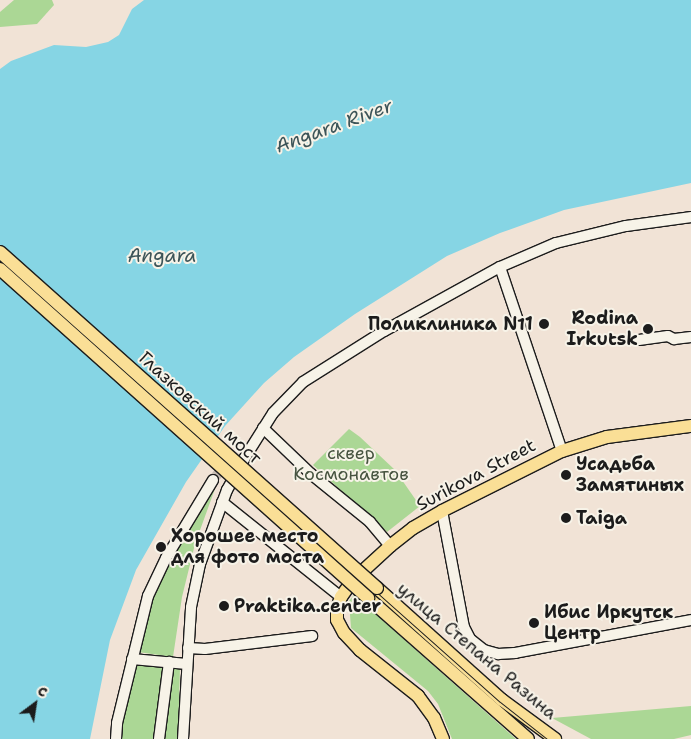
<!DOCTYPE html>
<meta charset="utf-8">
<style>
body{margin:0}
#map{position:relative;width:691px;height:739px;overflow:hidden;background:#f1e3d6;font-family:"Shantell Sans",sans-serif}
div>[style]{position:absolute}
.green>*{inset:0;background:#abd795}
.water>*{inset:0;background:#86d5e4}
.minor-tunnel>*{height:10px;margin-top:-5px;transform-origin:0;background:repeating-linear-gradient(90deg,#c6bbb1 0 10px,transparent 0 15px)}
.roads{filter:drop-shadow(1px 0 #1c1c1c) drop-shadow(-1px 0 #1c1c1c) drop-shadow(0 1px #1c1c1c) drop-shadow(0 -1px #1c1c1c)}
.minor>*{height:10px;margin:-5px;padding:0 5px;transform-origin:5px;border-radius:5px;background:#f7f3e8}
.major>*{height:12px;margin:-6px;padding:0 6px;transform-origin:6px;border-radius:6px;background:#fadf96}
.tram>*{height:1px;margin:-0.5px;padding:0 0.5px;transform-origin:0.5px;border-radius:0.5px;background:#1c1c1c}
.bridges{filter:drop-shadow(1px 0 #1c1c1c) drop-shadow(-1px 0 #1c1c1c) drop-shadow(0 1px #1c1c1c) drop-shadow(0 -1px #1c1c1c)}
.major-bridge>*{height:12px;margin:-6px;padding:0 6px;transform-origin:6px;border-radius:6px;background:#fadf96}
.dots>*{width:14px;height:14px;translate:-50% -50%;box-sizing:border-box;border:2px solid #f7f3e8;border-radius:50%}
span{translate:-50% -50%;white-space:nowrap;text-align:center;line-height:1.15;-webkit-text-stroke:4px #f7f3e8;paint-order:stroke}
.poi-label{font-size:18px;color:#1c1c1c;font-weight:700}
.right{translate:-100% -50%;text-align:right}
.left{translate:0 -50%;text-align:left}
.street-label{font-size:18px;color:#1c1c1c}
.park-label{font-size:18px;color:#475440}
.water-label{font-size:19px;color:#3c5458;font-style:italic}
.north{position:absolute;left:10px;top:679px;width:50px;height:50px;-webkit-text-stroke:4px #f7f3e8;paint-order:stroke;rotate:31deg;font-size:14px;font-weight:700;line-height:20px;text-align:center;color:#1c1c1c}
.north::after{content:'';display:block;margin:auto;width:18px;height:22px;background:#1c1c1c;clip-path:polygon(50% 0,100% 100%,50% 72%,0 100%)}
</style>
<div id="map">
<div class="green">
<div style="clip-path:polygon(14px 0,52px 0,54px 5px,37px 24px,0 27px,0 12px)"></div>
<div style="clip-path:polygon(349px 429px,360px 437px,395px 470px,420px 506px,387px 532px,313px 465px)"></div>
<div style="clip-path:polygon(216px 486px,195px 544px,182px 597px,173px 657px,138px 652px,153px 593px,168px 562px)"></div>
<div style="clip-path:polygon(354px 595px,516px 739px,452px 739px,438px 704px,428px 691px,351px 628px,349px 601px)"></div>
<div style="clip-path:polygon(135px 662px,163px 666px,153px 739px,121px 739px,121px 722px)"></div>
<div style="clip-path:polygon(172px 666px,180px 667px,178px 739px,164px 739px)"></div>
<div style="clip-path:polygon(691px 706px,691px 735px,674px 739px,591px 739px,552px 718px)"></div>
</div>
<div class="water">
<div style="clip-path:polygon(144px 0,691px 0,691px 183px,564px 210px,500px 233px,447px 256px,355px 314px,294px 357px,264px 383px,225px 426px,186px 482px,136px 570px,110px 640px,90px 739px,0 739px,0 69px,11px 61px,54px 45px,86px 47px,108px 42px,119px 35px,132px 9px)"></div>
</div>
<div class="minor-tunnel">
<div style="left:213px;top:480px;width:36px;rotate:-52deg"></div>
</div>
<div class="roads">
<div class="minor">
<div style="left:500px;top:267px;width:194px;rotate:71.4deg"></div>
<div style="left:639px;top:340px;width:29px;rotate:-8deg"></div>
<div style="left:668px;top:336px;width:7px;rotate:27deg"></div>
<div style="left:674px;top:339px;width:17px;rotate:-7deg"></div>
<div style="left:263px;top:428px;width:66px;rotate:43.8deg"></div>
<div style="left:311px;top:474px;width:76px;rotate:39.1deg"></div>
<div style="left:370px;top:522px;width:31px;rotate:50deg"></div>
<div style="left:222px;top:502px;width:152px;rotate:38.6deg"></div>
<div style="left:442px;top:511px;width:118px;rotate:79.3deg"></div>
<div style="left:464px;top:627px;width:13px;rotate:63deg"></div>
<div style="left:470px;top:639px;width:18px;rotate:38deg"></div>
<div style="left:484px;top:650px;width:15px;rotate:16deg"></div>
<div style="left:498px;top:654px;width:17px;rotate:-3deg"></div>
<div style="left:515px;top:653px;width:179px;rotate:-10.6deg"></div>
<div style="left:188px;top:648px;width:17px;rotate:3deg"></div>
<div style="left:205px;top:649px;width:108px;rotate:-6.9deg"></div>
<div style="left:132px;top:659px;width:55px;rotate:5.2deg"></div>
<div style="left:116px;top:739px;width:16px;rotate:-86deg"></div>
<div style="left:117px;top:723px;width:131px;rotate:-76.3deg"></div>
<div style="left:148px;top:596px;width:42px;rotate:-64.7deg"></div>
<div style="left:166px;top:558px;width:91px;rotate:-58.9deg"></div>
<div style="left:159px;top:739px;width:78px;rotate:-82.6deg"></div>
<div style="left:183px;top:739px;width:132px;rotate:-86.5deg"></div>
<div style="left:191px;top:607px;width:44px;rotate:-78.2deg"></div>
<div style="left:200px;top:564px;width:79px;rotate:-70deg"></div>
<div style="left:227px;top:490px;width:35px;rotate:-61deg"></div>
<div style="left:244px;top:459px;width:54px;rotate:-57.8deg"></div>
<div style="left:273px;top:413px;width:43px;rotate:-45.9deg"></div>
<div style="left:303px;top:382px;width:96px;rotate:-32.2deg"></div>
<div style="left:384px;top:331px;width:132px;rotate:-28.9deg"></div>
<div style="left:500px;top:267px;width:61px;rotate:-23.2deg"></div>
<div style="left:556px;top:243px;width:72px;rotate:-13.7deg"></div>
<div style="left:626px;top:226px;width:66px;rotate:-7.9deg"></div>
</div>
<div class="major">
<div style="left:377px;top:588px;width:168px;rotate:41.9deg"></div>
<div style="left:502px;top:700px;width:66px;rotate:36.3deg"></div>
<div style="left:368px;top:598px;width:213px;rotate:41.4deg"></div>
<div style="left:443px;top:739px;width:23px;rotate:-113deg"></div>
<div style="left:434px;top:718px;width:27px;rotate:-126deg"></div>
<div style="left:418px;top:696px;width:74px;rotate:-141.6deg"></div>
<div style="left:360px;top:650px;width:23px;rotate:-133deg"></div>
<div style="left:344px;top:633px;width:15px;rotate:-118deg"></div>
<div style="left:337px;top:620px;width:11px;rotate:-90deg"></div>
<div style="left:337px;top:609px;width:13px;rotate:-72deg"></div>
<div style="left:341px;top:597px;width:19px;rotate:-55deg"></div>
<div style="left:352px;top:581px;width:52px;rotate:-42.6deg"></div>
<div style="left:390px;top:546px;width:29px;rotate:-38deg"></div>
<div style="left:413px;top:528px;width:34px;rotate:-30deg"></div>
<div style="left:442px;top:511px;width:134px;rotate:-26.6deg"></div>
<div style="left:562px;top:451px;width:47px;rotate:-17.3deg"></div>
<div style="left:607px;top:437px;width:85px;rotate:-7.5deg"></div>
</div>
</div>
<div class="tram">
<div style="left:0;top:257px;width:669px;rotate:41.67deg"></div>
<div style="left:500px;top:702px;width:60px;rotate:38.2deg"></div>
</div>
<div class="bridges">
<div class="major-bridge">
<div style="left:0;top:252px;width:505px;rotate:41.71deg"></div>
<div style="left:0;top:269px;width:494px;rotate:41.8deg"></div>
</div>
</div>
<div class="dots">
<div style="left:544px;top:324px;background:#1c1c1c"></div>
<div style="left:648px;top:329px;background:#1c1c1c"></div>
<div style="left:566px;top:475px;background:#1c1c1c"></div>
<div style="left:566px;top:518px;background:#1c1c1c"></div>
<div style="left:161px;top:547px;background:#1c1c1c"></div>
<div style="left:224px;top:606px;background:#1c1c1c"></div>
<div style="left:534px;top:623px;background:#1c1c1c"></div>
</div>
<div class="poi-label">
<span class="right" style="left:638px;top:329px">Rodina<br>Irkutsk</span>
<span class="right" style="left:533px;top:324px">Поликлиника N11</span>
<span class="left" style="left:576px;top:475px">Усадьба<br>Замятиных</span>
<span class="left" style="left:576px;top:518px">Taiga</span>
<span class="left" style="left:171px;top:547px">Хорошее место<br>для фото моста</span>
<span class="left" style="left:234px;top:606px">Praktika.center</span>
<span class="left" style="left:544px;top:623px">Ибис Иркутск<br>Центр</span>
</div>
<div class="street-label">
<span style="left:200px;top:408px;rotate:42deg">Глазковский мост</span>
<span style="left:476px;top:475px;rotate:-28deg">Surikova Street</span>
<span style="left:477px;top:651px;rotate:40deg">улица Степана Разина</span>
</div>
<div class="park-label">
<span style="left:351px;top:464px">сквер<br>Космонавтов</span>
</div>
<div class="water-label">
<span style="left:334px;top:126px;rotate:-20deg">Angara River</span>
<span style="left:162px;top:256px">Angara</span>
</div>
<div class="north">С</div>
</div>
